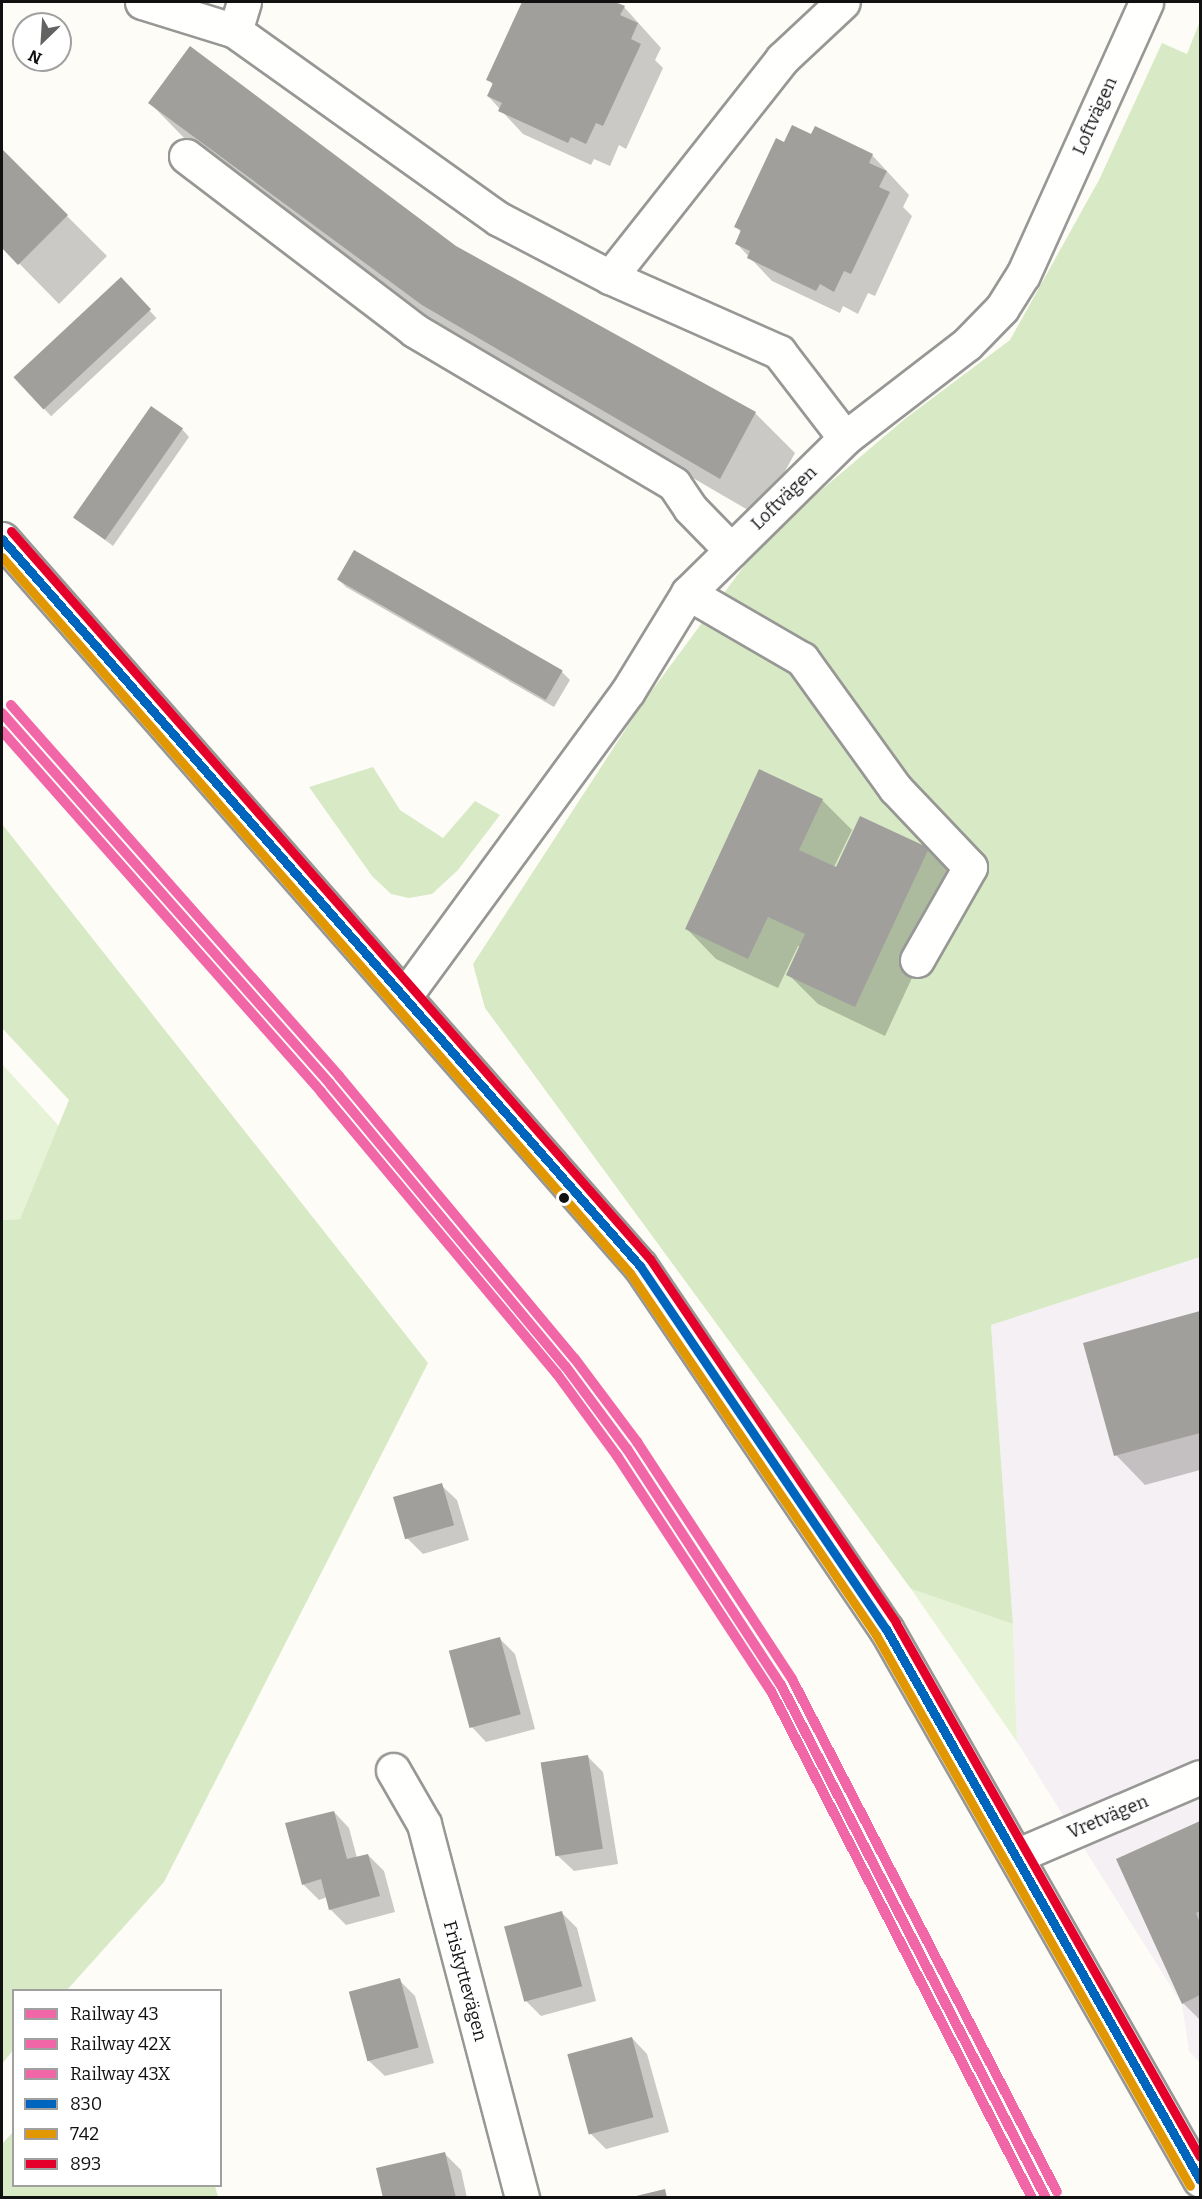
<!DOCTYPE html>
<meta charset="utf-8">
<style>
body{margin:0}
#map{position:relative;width:1202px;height:2199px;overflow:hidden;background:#fdfcf7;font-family:Bitter,serif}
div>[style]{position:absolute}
.industrial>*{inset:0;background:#f5f0f3}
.green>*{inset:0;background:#e7f3d7}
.forest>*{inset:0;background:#d8eac5}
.shadow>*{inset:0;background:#0003;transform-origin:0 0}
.building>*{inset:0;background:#a19f9c;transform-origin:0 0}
.roads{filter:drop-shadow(2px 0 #979795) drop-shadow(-2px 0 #979795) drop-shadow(0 2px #979795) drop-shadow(0 -2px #979795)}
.minor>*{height:33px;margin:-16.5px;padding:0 16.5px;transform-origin:16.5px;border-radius:16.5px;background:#fffffe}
.bus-1>*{height:9px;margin:-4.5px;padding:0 4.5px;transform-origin:4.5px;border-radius:4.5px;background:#0065bd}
.bus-2>*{height:9px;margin:-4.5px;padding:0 4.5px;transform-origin:4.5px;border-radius:4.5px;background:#e09702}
.bus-3>*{height:9px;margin:-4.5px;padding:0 4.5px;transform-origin:4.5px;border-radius:4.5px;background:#e4002b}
.rail-1>*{height:10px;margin:-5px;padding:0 5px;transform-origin:5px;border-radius:5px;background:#f166a7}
.rail-2>*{height:10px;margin:-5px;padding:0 5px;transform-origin:5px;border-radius:5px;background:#f166a7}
.rail-3>*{height:10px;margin:-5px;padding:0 5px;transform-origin:5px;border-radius:5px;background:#f166a7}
.dots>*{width:16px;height:16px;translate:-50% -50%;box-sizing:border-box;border:3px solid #fff;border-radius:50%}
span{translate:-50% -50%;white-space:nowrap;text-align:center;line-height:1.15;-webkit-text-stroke:6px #fff;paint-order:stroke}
.street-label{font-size:18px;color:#111}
.frame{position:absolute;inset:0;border:3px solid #111;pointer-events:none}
.legend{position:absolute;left:12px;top:1989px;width:210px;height:198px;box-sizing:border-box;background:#fff;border:2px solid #a0a0a0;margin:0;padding:8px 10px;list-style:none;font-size:18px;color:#111}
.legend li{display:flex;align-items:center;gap:12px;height:30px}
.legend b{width:30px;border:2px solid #a0a0a0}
.north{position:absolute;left:12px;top:12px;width:60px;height:60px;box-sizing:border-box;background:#fff;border:2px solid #a0a0a0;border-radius:50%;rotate:205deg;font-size:16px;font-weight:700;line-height:24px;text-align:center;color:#111}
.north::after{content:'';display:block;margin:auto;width:21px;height:27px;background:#646362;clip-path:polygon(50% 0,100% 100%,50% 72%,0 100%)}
</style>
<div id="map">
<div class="industrial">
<div style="clip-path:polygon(1200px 1257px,1200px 2063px,1189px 2051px,1182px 2004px,1017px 1742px,1013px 1624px,991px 1325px)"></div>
</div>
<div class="green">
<div style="clip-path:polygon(2px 1064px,59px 1126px,20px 1219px,2px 1220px)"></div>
<div style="clip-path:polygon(911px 1589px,1013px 1624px,1017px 1742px)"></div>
</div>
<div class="forest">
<div style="clip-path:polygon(1200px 21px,1200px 1257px,991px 1325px,1013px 1624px,911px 1589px,485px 1008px,473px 964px,642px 704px,744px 566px,780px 525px,906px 418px,1010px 340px,1099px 180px,1162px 43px,1187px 54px)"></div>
<div style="clip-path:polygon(373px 767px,400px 810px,443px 838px,475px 801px,500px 815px,458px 870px,432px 894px,409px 898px,391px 894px,372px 876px,309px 787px)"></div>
<div style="clip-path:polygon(2px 824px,428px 1363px,164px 1882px,67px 1990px,14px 1990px,13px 2050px,2px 2064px,2px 1220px,20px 1219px,69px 1100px,2px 1028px)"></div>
<div style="clip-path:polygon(13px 2132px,14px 2186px,215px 2186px,218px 2197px,2px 2197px,2px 2144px)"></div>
</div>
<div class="shadow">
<div style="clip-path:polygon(524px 2px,612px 2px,624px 7px,661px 48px,655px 60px,663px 68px,626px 149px,619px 145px,610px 166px,594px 159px,591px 165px,523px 134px,488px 96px,493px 85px,488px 79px)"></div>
<div style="clip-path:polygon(150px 103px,455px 247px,755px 413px,795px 453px,760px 517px,464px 345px,189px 143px)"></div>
<div style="clip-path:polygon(812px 136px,872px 155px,909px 195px,903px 207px,912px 216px,875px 296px,868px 293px,858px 314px,843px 306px,840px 313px,772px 281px,737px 244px,742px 233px,736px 227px,785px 144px)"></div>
<div style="clip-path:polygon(2px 151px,107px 256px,59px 304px,2px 246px)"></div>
<div style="left:121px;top:280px;width:52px;height:144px;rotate:47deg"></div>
<div style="clip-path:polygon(182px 429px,189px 437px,113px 546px,76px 518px)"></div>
<div style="clip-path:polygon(354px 552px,562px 672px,570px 680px,554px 707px,346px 587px,339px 580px)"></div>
<div style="clip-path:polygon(822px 800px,852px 830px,834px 867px,928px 849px,958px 879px,885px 1036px,818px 1004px,788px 974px,801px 947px,798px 946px,778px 988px,716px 959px,687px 929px)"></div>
<div style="clip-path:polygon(1200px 1312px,1200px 1470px,1145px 1485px,1116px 1455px,1085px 1344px)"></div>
<div style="clip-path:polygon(441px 1485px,457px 1500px,469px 1540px,423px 1554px,407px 1538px)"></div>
<div style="clip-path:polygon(499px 1638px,515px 1654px,535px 1729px,486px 1742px,471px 1726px)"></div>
<div style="clip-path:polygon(587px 1756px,603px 1772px,618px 1864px,574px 1871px,558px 1856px)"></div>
<div style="clip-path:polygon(334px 1812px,349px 1828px,357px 1858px,368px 1855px,384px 1871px,395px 1912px,346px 1925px,330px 1909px,327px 1897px,319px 1900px,303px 1884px)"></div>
<div style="clip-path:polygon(1200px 1822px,1200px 2020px,1183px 2003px,1118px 1860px)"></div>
<div style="clip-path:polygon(562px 1913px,577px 1928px,596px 2001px,541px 2016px,525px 2000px)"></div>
<div style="clip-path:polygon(399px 1980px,415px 1996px,434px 2063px,385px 2076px,369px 2061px,350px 1993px)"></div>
<div style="clip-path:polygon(632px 2038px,647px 2054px,669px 2132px,606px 2149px,591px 2134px)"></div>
<div style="clip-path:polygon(445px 2154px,461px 2170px,467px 2198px,384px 2198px)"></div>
</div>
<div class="building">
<div style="clip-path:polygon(522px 2px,615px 2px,625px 6px,620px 15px,638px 23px,631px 39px,641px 44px,603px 126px,596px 123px,586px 144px,571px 137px,568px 143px,498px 111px,502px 103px,487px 96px,493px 83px,486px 80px)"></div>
<div style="clip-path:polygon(190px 46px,456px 246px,756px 412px,720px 479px,422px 305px,148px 103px)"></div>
<div style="clip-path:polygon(792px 125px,811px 134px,815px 126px,873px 154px,869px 163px,887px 171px,879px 187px,890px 192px,851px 274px,844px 271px,834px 292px,820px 284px,816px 291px,747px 258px,750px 251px,735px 244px,741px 230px,734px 227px,776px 138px,784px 142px)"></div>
<div style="clip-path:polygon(2px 149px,68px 215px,18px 265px,2px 248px)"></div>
<div style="left:121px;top:277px;width:44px;height:147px;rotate:47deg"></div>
<div style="left:151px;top:406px;width:39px;height:136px;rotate:35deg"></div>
<div style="left:354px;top:550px;width:241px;height:34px;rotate:30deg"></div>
<div style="clip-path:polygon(759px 769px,823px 799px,799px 850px,836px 867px,860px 816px,929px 848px,855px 1007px,786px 975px,805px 934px,768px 917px,748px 959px,685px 929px)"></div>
<div style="clip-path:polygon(1200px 1311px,1200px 1433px,1114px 1456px,1083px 1343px)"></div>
<div style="left:442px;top:1483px;width:44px;height:51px;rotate:74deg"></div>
<div style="left:500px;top:1637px;width:80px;height:53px;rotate:75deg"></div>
<div style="left:588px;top:1755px;width:95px;height:48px;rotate:81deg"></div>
<div style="clip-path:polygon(334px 1811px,347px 1859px,368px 1854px,380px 1896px,329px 1910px,321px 1879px,302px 1885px,285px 1823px)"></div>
<div style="clip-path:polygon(1200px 1821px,1200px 1911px,1196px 1913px,1200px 1923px,1200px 1995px,1182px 2004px,1116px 1859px)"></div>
<div style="left:562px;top:1911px;width:78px;height:60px;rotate:75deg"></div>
<div style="left:400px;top:1978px;width:72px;height:53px;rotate:75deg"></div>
<div style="left:632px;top:2037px;width:83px;height:67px;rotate:75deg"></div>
<div style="clip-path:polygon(445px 2152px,456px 2198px,383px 2198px,376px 2168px)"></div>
<div style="clip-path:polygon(665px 2189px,667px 2198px,633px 2198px,632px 2197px)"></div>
</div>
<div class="roads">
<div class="minor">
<div style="left:142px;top:2px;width:97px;rotate:17.3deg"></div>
<div style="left:244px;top:2px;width:30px;rotate:107deg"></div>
<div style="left:235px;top:31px;width:324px;rotate:35.5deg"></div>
<div style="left:499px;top:219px;width:125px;rotate:27.6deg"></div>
<div style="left:610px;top:277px;width:278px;rotate:-51.7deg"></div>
<div style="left:782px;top:59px;width:83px;rotate:-43.1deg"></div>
<div style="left:186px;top:156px;width:287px;rotate:37.3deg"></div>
<div style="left:414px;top:330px;width:302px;rotate:30.6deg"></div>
<div style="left:674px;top:484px;width:29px;rotate:56deg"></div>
<div style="left:690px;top:508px;width:59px;rotate:45.7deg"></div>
<div style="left:610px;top:277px;width:185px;rotate:23.9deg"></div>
<div style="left:779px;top:352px;width:108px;rotate:52.5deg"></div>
<div style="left:2px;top:539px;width:967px;rotate:48.73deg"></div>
<div style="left:640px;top:1266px;width:439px;rotate:55.9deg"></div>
<div style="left:886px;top:1629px;width:634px;rotate:60.32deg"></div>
<div style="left:688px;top:593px;width:132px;rotate:30.1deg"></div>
<div style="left:802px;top:659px;width:159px;rotate:54.2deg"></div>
<div style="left:895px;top:788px;width:109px;rotate:46.5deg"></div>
<div style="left:970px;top:867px;width:107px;rotate:119.7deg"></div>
<div style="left:404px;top:997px;width:379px;rotate:-53.8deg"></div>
<div style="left:628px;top:691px;width:115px;rotate:-58.5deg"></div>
<div style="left:688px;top:593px;width:221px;rotate:-44.6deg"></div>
<div style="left:845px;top:438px;width:154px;rotate:-37.6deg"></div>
<div style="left:967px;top:344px;width:50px;rotate:-45.8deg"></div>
<div style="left:1002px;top:308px;width:39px;rotate:-58deg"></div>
<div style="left:1023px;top:275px;width:299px;rotate:-65.7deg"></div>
<div style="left:393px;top:1770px;width:62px;rotate:60.1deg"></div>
<div style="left:424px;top:1824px;width:387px;rotate:75.3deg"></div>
<div style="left:1016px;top:1856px;width:200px;rotate:-23.2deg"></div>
</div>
</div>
<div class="bus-1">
<div style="left:2px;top:539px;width:967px;rotate:48.73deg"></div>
<div style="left:640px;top:1266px;width:439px;rotate:55.9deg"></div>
<div style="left:886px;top:1629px;width:634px;rotate:60.32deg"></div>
</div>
<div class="bus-2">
<div style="left:2px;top:557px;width:952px;rotate:48.75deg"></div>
<div style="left:630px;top:1273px;width:438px;rotate:55.8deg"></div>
<div style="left:876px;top:1635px;width:634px;rotate:60.32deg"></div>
</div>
<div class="bus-3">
<div style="left:11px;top:531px;width:969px;rotate:48.73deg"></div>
<div style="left:650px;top:1259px;width:439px;rotate:55.9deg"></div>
<div style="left:896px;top:1623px;width:614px;rotate:60.35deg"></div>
</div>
<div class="rail-1">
<div style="left:2px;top:713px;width:495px;rotate:48.5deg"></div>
<div style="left:330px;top:1084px;width:368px;rotate:50.2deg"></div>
<div style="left:566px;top:1367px;width:102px;rotate:53.4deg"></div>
<div style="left:627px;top:1449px;width:282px;rotate:56.9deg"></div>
<div style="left:781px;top:1685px;width:577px;rotate:62.68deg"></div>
</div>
<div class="rail-2">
<div style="left:2px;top:731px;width:482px;rotate:48.5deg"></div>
<div style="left:321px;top:1092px;width:368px;rotate:50.1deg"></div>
<div style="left:557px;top:1374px;width:102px;rotate:53.8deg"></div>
<div style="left:617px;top:1456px;width:281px;rotate:56.8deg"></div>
<div style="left:771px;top:1691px;width:570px;rotate:62.76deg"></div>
</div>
<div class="rail-3">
<div style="left:11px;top:705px;width:495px;rotate:48.5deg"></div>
<div style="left:339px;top:1076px;width:368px;rotate:50.2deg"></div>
<div style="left:575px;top:1359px;width:104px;rotate:53.2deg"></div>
<div style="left:637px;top:1442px;width:283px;rotate:56.8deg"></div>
<div style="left:792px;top:1679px;width:577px;rotate:62.68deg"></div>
</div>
<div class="dots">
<div style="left:564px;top:1198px;background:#111"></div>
</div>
<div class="street-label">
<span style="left:1095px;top:116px;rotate:-66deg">Loftvägen</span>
<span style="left:784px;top:498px;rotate:-44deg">Loftvägen</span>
<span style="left:1108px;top:1817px;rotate:-23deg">Vretvägen</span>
<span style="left:465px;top:1981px;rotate:75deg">Friskyttevägen</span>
</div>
<div class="frame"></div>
<ul class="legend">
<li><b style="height:8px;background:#f166a7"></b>Railway 43</li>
<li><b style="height:8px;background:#f166a7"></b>Railway 42X</li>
<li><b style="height:8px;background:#f166a7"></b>Railway 43X</li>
<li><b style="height:8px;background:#0065bd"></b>830</li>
<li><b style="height:8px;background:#e09702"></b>742</li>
<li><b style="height:8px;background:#e4002b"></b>893</li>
</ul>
<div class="north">N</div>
</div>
